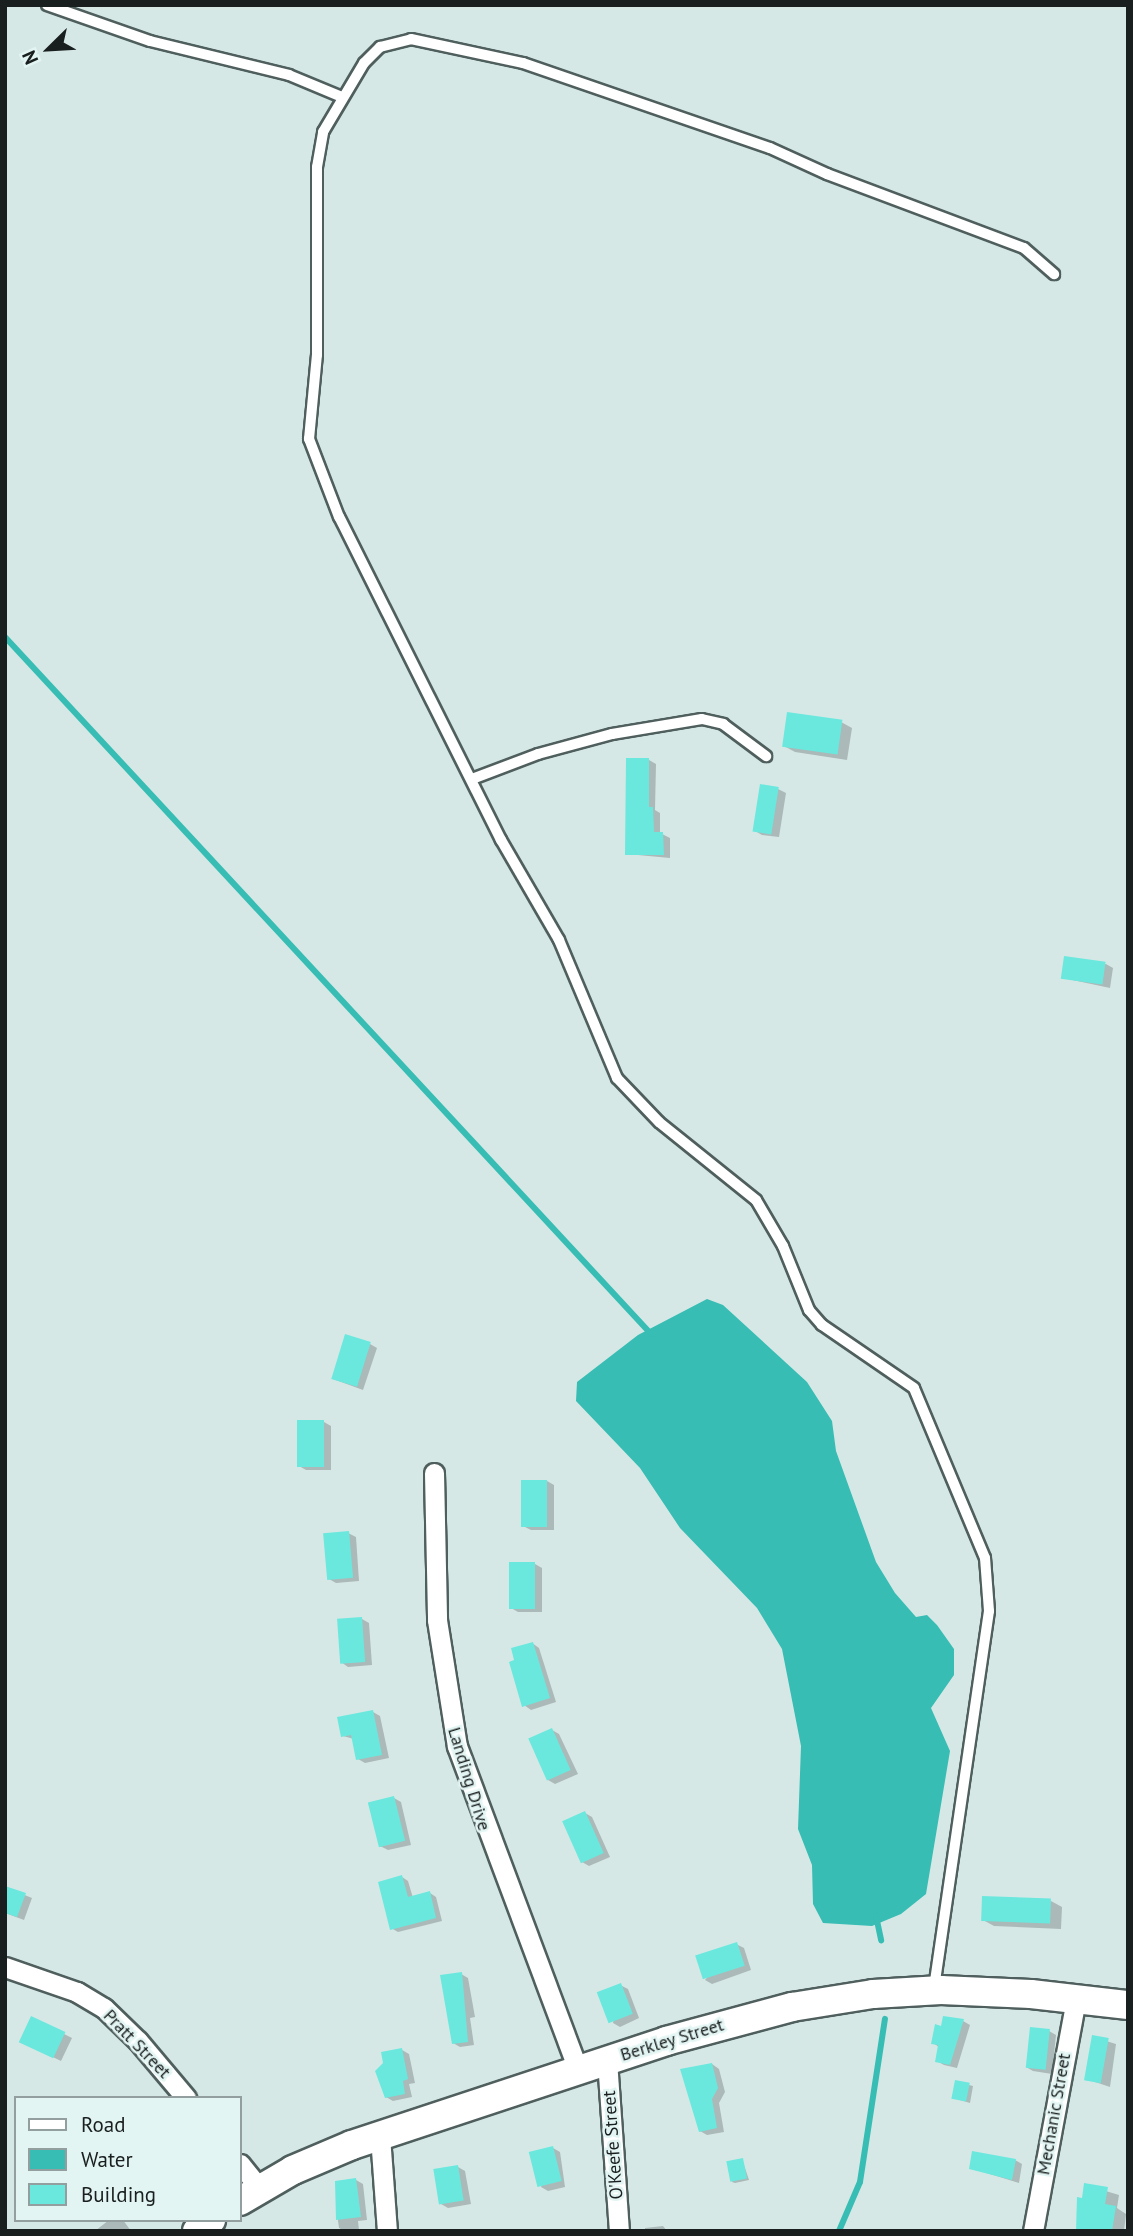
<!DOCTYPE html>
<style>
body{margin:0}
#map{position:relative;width:1133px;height:2236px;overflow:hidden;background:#d6e8e6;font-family:"PT Sans",sans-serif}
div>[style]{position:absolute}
.water>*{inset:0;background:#37bdb4}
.shadow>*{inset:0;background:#0003}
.stream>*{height:6px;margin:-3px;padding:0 3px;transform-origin:3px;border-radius:3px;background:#37bdb4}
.building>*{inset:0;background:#6ae8de;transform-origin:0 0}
.roads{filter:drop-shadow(2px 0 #4f5f5d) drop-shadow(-2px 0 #4f5f5d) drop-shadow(0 2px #4f5f5d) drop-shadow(0 -2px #4f5f5d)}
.lane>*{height:10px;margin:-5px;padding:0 5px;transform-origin:5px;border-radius:5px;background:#fff}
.street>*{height:19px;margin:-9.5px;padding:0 9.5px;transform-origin:9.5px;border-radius:9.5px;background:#fff}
.secondary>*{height:28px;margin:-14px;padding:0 14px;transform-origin:14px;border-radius:14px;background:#fff}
span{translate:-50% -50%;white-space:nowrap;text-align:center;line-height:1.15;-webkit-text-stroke:5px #e3f5f3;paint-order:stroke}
.street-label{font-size:18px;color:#191f1e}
.frame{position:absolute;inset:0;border:7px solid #191f1e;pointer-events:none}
.legend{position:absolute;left:14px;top:2096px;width:228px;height:126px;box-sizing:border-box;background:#e3f5f3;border:2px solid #929f9e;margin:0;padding:9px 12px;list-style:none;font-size:21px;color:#191f1e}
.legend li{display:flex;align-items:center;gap:14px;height:35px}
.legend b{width:35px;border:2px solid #929f9e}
.north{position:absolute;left:14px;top:14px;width:70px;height:70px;-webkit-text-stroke:5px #e3f5f3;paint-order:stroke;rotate:246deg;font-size:19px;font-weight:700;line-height:28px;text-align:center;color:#191f1e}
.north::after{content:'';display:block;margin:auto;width:24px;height:32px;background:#191f1e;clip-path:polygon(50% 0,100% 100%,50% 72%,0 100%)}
</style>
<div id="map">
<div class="water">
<div style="clip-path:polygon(707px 1299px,723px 1305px,807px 1382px,832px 1421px,836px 1451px,876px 1562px,895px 1593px,916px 1617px,927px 1615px,937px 1625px,954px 1649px,954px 1675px,931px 1708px,950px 1751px,926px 1894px,901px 1914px,872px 1926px,823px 1923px,813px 1904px,812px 1865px,798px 1829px,801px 1746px,782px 1649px,757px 1608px,680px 1528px,640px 1468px,576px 1401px,577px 1382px,638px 1335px)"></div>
</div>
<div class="shadow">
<div style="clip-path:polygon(841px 722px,852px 728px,847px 760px,795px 752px,784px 746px)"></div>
<div style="clip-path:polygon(649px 760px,656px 764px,655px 810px,660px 813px,660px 833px,670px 838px,670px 858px,627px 854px)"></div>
<div style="clip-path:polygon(778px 789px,786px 793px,779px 837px,762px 835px,755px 831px)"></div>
<div style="clip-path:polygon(1106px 964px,1113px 968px,1110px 988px,1063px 978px)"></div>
<div style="clip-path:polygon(370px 1344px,377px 1348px,363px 1390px,333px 1379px)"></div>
<div style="clip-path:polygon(324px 1422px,331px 1426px,331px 1470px,306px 1470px,299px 1466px)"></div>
<div style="clip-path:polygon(547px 1481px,554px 1485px,554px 1530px,531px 1530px,523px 1526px)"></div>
<div style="clip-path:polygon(348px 1533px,356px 1537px,359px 1581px,336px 1583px,329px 1579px)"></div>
<div style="clip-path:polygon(535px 1564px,542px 1568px,542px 1612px,518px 1612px,511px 1608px)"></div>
<div style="clip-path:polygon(362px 1619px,369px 1623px,372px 1665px,348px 1667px,341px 1662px)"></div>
<div style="clip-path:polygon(532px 1643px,539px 1648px,556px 1702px,531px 1710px,524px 1705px)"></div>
<div style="clip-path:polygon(373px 1712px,380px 1716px,389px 1758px,365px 1763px,358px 1759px,354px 1739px,343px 1736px)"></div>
<div style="clip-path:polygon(552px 1730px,559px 1734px,578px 1774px,555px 1784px,548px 1780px)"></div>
<div style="clip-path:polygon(394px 1798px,401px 1802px,411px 1845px,388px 1850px,380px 1846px)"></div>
<div style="clip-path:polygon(585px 1813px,592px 1817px,610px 1857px,589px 1866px,582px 1862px)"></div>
<div style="clip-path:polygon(402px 1877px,408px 1881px,413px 1898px,430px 1893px,436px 1897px,442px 1921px,398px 1932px,391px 1928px)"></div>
<div style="clip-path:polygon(5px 1887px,32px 1898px,24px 1920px,5px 1913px)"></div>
<div style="clip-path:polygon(1051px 1901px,1062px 1907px,1061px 1929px,994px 1926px,983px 1920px)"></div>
<div style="clip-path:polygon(736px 1944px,744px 1948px,751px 1970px,712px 1984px,705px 1980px)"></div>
<div style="clip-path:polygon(461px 1974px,468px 1978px,475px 2017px,470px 2018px,474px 2045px,460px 2047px,453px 2043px)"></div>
<div style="clip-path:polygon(620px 1985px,628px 1989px,639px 2018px,620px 2027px,613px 2023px)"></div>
<div style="clip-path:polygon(32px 2018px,72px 2038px,61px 2061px,28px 2045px)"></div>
<div style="clip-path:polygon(963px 2021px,970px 2025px,957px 2068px,944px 2065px,937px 2061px,939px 2047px,933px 2043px,943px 2028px)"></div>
<div style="clip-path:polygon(1049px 2031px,1056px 2035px,1052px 2074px,1033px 2071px,1026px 2067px)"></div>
<div style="clip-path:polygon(1093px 2037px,1116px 2044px,1110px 2087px,1089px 2080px)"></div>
<div style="clip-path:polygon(402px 2050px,409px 2054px,415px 2083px,409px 2084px,412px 2097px,393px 2101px,386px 2097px)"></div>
<div style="clip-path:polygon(712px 2064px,719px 2069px,725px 2092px,719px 2103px,724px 2132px,707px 2135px,700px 2131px)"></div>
<div style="clip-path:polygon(956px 2082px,973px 2086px,970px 2103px,953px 2098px)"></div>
<div style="clip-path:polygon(553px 2148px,560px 2152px,565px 2187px,548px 2191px,541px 2187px)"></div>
<div style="clip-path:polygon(742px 2159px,749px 2180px,735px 2183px,732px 2182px)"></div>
<div style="clip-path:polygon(1015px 2160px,1022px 2164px,1019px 2183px,971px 2168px)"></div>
<div style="clip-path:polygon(458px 2167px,465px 2171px,471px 2204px,448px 2208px,441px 2204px)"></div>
<div style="clip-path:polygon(356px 2180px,363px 2184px,367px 2220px,358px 2221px,359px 2230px,345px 2231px,339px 2228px,336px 2206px)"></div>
<div style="clip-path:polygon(1086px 2185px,1119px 2195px,1117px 2208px,1126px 2214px,1124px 2231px,1077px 2231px)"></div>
<div style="clip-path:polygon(109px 2220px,123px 2220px,131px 2231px,95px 2231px)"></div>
<div style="clip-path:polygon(663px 2226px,667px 2231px,645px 2231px,645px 2228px)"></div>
</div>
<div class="stream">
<div style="left:5px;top:637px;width:950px;rotate:47.17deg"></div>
<div style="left:876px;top:1916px;width:25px;rotate:78deg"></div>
<div style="left:839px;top:2231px;width:53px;rotate:-66.8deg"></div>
<div style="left:860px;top:2182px;width:165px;rotate:-81.3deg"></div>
</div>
<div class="building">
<div style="left:787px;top:712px;width:56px;height:35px;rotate:8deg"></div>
<div style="clip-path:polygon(626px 758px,649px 758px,649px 807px,653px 807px,654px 832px,663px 832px,664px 855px,625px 855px)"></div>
<div style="left:760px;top:784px;width:19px;height:48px;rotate:9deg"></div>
<div style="left:1064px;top:956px;width:42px;height:23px;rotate:8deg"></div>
<div style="left:345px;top:1334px;width:27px;height:47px;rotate:17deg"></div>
<div style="left:297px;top:1420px;width:27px;height:47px"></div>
<div style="left:521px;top:1480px;width:26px;height:47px"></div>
<div style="left:349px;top:1531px;width:47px;height:26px;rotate:85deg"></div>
<div style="left:509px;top:1562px;width:26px;height:47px"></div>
<div style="left:362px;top:1617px;width:45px;height:25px;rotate:86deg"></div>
<div style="clip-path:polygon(533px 1642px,550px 1698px,522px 1707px,509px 1662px,514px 1660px,511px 1648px)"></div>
<div style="clip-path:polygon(373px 1710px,382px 1755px,356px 1760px,351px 1735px,341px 1737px,337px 1717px)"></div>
<div style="left:552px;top:1728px;width:46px;height:26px;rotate:66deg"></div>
<div style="left:394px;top:1796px;width:46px;height:27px;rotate:76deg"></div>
<div style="left:585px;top:1811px;width:46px;height:25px;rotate:66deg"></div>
<div style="clip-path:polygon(402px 1875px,408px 1897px,430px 1891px,436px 1918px,390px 1930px,378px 1882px)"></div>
<div style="clip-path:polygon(5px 1886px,26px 1893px,17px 1917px,5px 1913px)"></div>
<div style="left:982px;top:1896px;width:69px;height:25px;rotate:2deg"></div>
<div style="left:737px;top:1942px;width:25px;height:44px;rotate:72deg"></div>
<div style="clip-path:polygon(462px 1972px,468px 2042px,452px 2044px,440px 1975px)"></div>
<div style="left:621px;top:1983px;width:33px;height:26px;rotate:69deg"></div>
<div style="left:31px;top:2016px;width:38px;height:29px;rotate:25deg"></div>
<div style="clip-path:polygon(943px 2016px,964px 2019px,950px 2065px,935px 2062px,938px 2045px,931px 2044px,935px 2024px,941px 2026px)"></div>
<div style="left:1030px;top:2027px;width:20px;height:41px;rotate:6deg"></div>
<div style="left:1092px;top:2035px;width:17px;height:46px;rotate:10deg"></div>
<div style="clip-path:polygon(402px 2048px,408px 2079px,403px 2081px,405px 2094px,385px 2098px,375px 2071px,383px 2063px,381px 2052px)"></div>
<div style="clip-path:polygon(712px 2063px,718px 2088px,712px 2099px,717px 2128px,699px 2132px,680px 2069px)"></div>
<div style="left:955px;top:2080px;width:15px;height:19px;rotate:11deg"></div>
<div style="left:553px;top:2146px;width:36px;height:25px;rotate:76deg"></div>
<div style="clip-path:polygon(972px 2151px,1016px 2159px,1012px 2180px,969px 2169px)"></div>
<div style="left:743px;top:2158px;width:21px;height:17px;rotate:79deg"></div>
<div style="left:458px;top:2165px;width:36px;height:25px;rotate:81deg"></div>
<div style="clip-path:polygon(356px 2178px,361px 2217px,336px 2220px,335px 2181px)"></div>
<div style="clip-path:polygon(1084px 2183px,1108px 2187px,1105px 2204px,1116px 2206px,1112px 2231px,1076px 2231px,1077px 2197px,1082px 2198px)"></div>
</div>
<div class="roads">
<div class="lane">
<div style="left:47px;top:5px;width:109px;rotate:19.3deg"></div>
<div style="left:150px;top:41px;width:143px;rotate:13.7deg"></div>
<div style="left:289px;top:75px;width:57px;rotate:22.5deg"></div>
<div style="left:472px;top:779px;width:71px;rotate:-20.7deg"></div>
<div style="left:538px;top:754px;width:77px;rotate:-15.1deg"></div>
<div style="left:612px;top:734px;width:91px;rotate:-9.5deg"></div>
<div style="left:702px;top:719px;width:22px;rotate:13deg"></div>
<div style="left:723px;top:724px;width:54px;rotate:36.7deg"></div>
<div style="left:934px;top:1988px;width:381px;rotate:-81.7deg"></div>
<div style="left:989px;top:1611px;width:53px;rotate:-94.3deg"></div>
<div style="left:985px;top:1558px;width:184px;rotate:-112.7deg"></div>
<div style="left:914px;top:1388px;width:112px;rotate:-145.6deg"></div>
<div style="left:822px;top:1325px;width:20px;rotate:-131deg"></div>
<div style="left:809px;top:1310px;width:69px;rotate:-112.1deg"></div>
<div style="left:783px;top:1246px;width:53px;rotate:-120.4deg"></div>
<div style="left:756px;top:1200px;width:124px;rotate:-141.2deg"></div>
<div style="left:659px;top:1122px;width:61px;rotate:-133.7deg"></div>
<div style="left:617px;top:1078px;width:150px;rotate:-112.8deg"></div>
<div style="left:559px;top:940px;width:116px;rotate:-120.1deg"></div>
<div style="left:501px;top:840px;width:361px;rotate:-116.6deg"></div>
<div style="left:339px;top:517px;width:84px;rotate:-111deg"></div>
<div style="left:309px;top:439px;width:84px;rotate:-84.6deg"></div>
<div style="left:317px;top:355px;width:188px;rotate:-90deg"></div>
<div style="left:317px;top:167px;width:36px;rotate:-80deg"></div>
<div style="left:323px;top:132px;width:80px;rotate:-59.3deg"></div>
<div style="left:364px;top:63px;width:23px;rotate:-45deg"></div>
<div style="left:380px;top:47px;width:32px;rotate:-14deg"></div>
<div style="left:411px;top:39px;width:115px;rotate:12.1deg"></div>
<div style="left:523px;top:63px;width:261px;rotate:19deg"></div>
<div style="left:770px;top:148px;width:63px;rotate:24.5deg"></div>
<div style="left:827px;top:174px;width:210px;rotate:20.6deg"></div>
<div style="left:1024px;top:248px;width:40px;rotate:41deg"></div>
</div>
<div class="street">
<div style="left:434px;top:1473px;width:147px;rotate:88.8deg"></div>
<div style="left:437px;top:1620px;width:128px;rotate:81deg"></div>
<div style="left:457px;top:1746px;width:346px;rotate:69.5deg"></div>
<div style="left:5px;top:1967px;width:76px;rotate:19.1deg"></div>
<div style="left:77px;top:1992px;width:31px;rotate:31deg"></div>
<div style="left:104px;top:2008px;width:47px;rotate:44.1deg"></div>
<div style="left:138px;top:2041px;width:75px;rotate:49.9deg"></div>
<div style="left:607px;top:2060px;width:171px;rotate:86deg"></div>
<div style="left:380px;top:2136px;width:95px;rotate:85.8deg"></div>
<div style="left:240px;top:2164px;width:32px;rotate:51deg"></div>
<div style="left:1033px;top:2231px;width:237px;rotate:-79.5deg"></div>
</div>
<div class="secondary">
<div style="left:240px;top:2201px;width:61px;rotate:-30.3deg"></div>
<div style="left:293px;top:2170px;width:64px;rotate:-23deg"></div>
<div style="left:352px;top:2145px;width:331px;rotate:-18.3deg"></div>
<div style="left:666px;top:2041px;width:131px;rotate:-15.1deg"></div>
<div style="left:792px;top:2007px;width:82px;rotate:-9.1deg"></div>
<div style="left:873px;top:1994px;width:68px;rotate:-3.4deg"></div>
<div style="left:941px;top:1990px;width:90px;rotate:2.5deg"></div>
<div style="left:1031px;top:1994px;width:98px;rotate:6.5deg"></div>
<div style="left:197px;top:2231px;width:18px;rotate:-38deg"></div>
</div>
</div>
<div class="street-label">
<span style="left:469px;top:1779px;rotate:73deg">Landing Drive</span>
<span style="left:672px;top:2040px;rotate:-17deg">Berkley Street</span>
<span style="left:137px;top:2044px;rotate:46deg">Pratt Street</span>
<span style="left:1054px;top:2114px;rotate:-80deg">Mechanic Street</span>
<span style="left:613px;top:2145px;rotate:-94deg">O'Keefe Street</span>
</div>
<div class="frame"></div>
<ul class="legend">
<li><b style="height:9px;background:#fff"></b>Road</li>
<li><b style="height:19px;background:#37bdb4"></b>Water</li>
<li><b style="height:19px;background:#6ae8de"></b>Building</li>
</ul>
<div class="north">N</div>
</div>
